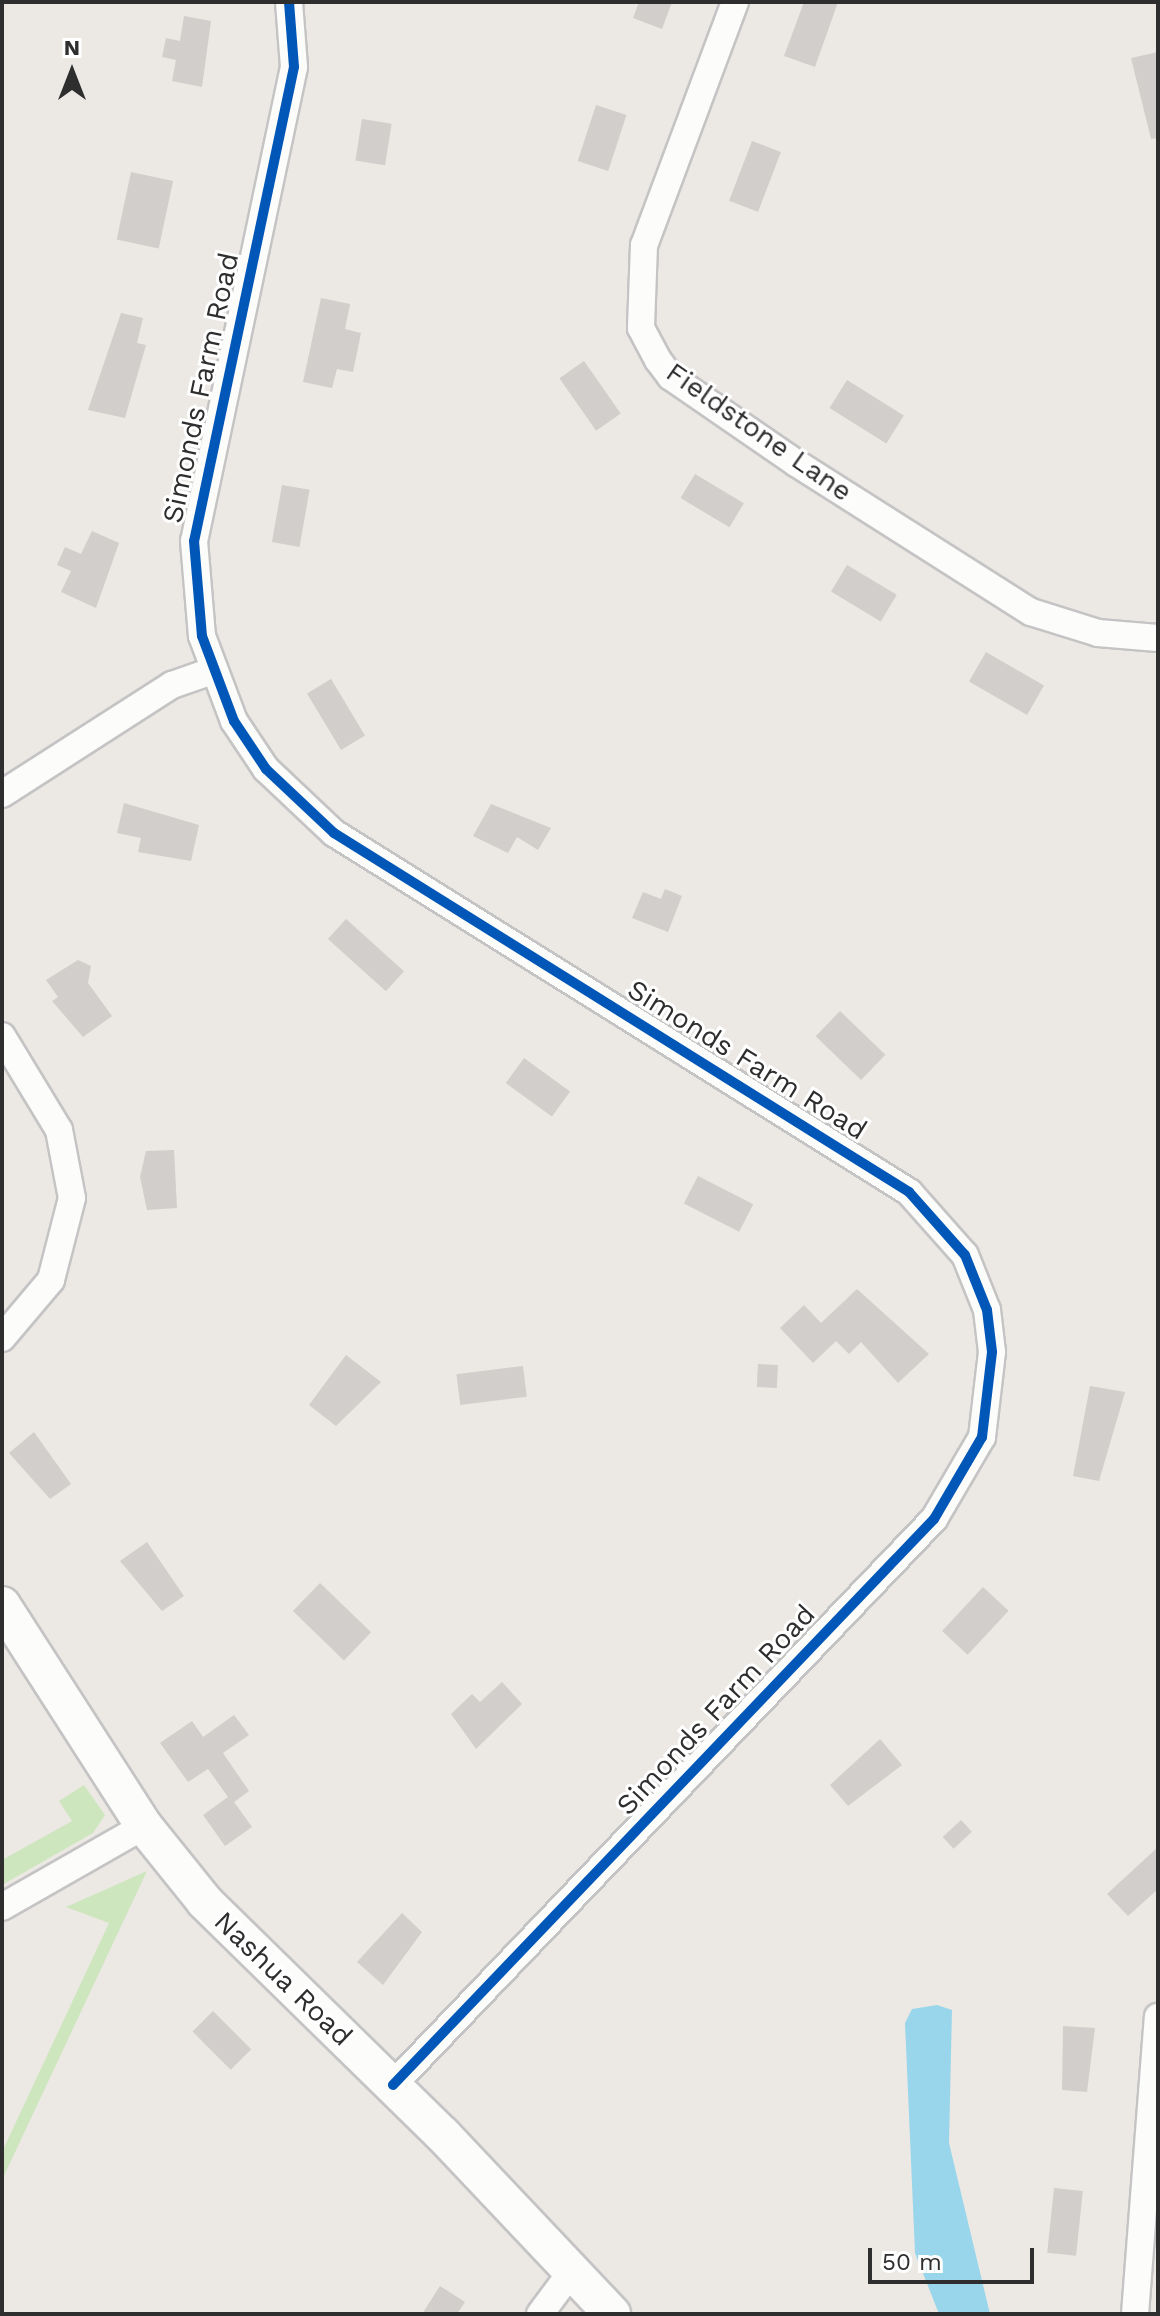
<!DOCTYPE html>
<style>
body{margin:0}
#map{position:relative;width:1160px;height:2316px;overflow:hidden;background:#ece8e4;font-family:"Work Sans",sans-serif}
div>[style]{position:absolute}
.green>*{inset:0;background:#cee6be}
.water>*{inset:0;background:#99d6ec}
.building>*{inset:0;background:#d1cecb;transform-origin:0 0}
.roads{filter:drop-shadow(2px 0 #c5c4c5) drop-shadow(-2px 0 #c5c4c5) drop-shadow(0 2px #c5c4c5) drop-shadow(0 -2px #c5c4c5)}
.street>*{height:26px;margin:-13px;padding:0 13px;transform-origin:13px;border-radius:13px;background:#fcfcfb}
.secondary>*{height:36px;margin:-18px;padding:0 18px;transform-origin:18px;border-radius:18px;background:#fcfcfb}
.cycleway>*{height:10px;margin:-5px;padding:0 5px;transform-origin:5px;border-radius:5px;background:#0057b8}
span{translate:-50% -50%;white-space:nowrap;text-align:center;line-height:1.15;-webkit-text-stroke:6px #fff;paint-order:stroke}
.street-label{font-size:28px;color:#2e2e2e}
.frame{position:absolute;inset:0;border:4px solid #2e2e2e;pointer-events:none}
.north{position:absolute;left:32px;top:32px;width:80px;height:80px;-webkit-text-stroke:6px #fff;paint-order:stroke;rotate:0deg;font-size:22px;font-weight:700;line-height:32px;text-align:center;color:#2e2e2e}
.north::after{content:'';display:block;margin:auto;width:28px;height:36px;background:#2e2e2e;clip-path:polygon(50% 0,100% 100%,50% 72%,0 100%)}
.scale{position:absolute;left:868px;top:2248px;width:166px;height:36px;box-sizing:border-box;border:4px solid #2e2e2e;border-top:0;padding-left:10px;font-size:24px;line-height:28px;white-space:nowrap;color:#2e2e2e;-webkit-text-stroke:6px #fff;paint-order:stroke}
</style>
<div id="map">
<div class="green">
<div style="clip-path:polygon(84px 1785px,105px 1815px,93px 1833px,2px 1885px,2px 1860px,72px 1821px,59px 1801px)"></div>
<div style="clip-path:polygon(147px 1871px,2px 2180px,2px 2152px,109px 1923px,66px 1907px)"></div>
</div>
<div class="water">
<div style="clip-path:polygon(937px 2005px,952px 2010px,949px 2143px,990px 2314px,939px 2314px,915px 2253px,905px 2023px,912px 2009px)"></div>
</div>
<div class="building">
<div style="clip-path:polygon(639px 2px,672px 2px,662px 29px,633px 18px)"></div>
<div style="clip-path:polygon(804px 2px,838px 2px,815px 67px,784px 56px)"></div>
<div style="clip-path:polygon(184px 16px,211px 21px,202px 87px,172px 81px,176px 60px,162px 57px,166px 38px,180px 41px)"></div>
<div style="clip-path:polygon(1158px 52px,1158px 138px,1151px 139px,1131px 58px)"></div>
<div style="left:596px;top:105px;width:32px;height:59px;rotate:18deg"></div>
<div style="left:362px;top:119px;width:30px;height:42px;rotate:9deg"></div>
<div style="left:752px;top:141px;width:31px;height:64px;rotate:21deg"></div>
<div style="left:131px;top:172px;width:43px;height:69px;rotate:12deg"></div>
<div style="clip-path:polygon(321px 298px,350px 304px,345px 329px,361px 333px,353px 372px,337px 369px,332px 388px,303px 382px)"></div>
<div style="clip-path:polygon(121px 313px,143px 318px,137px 343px,146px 345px,125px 418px,88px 410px)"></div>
<div style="left:584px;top:361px;width:64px;height:30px;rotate:55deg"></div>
<div style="left:847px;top:380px;width:67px;height:33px;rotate:32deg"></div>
<div style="left:695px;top:474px;width:57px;height:28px;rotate:31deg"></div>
<div style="left:282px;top:485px;width:28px;height:58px;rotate:10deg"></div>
<div style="clip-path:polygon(92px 531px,119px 543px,96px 608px,61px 592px,71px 571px,57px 565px,65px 547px,81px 554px)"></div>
<div style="left:847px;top:565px;width:58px;height:31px;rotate:31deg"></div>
<div style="left:986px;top:652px;width:67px;height:34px;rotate:30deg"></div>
<div style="left:331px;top:679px;width:66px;height:28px;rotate:59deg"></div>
<div style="clip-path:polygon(124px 803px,199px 825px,191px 861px,138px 852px,141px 838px,117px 833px)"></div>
<div style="clip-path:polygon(491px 804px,551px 828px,538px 850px,517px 837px,508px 853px,473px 836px)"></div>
<div style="clip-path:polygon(665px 889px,682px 896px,668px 932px,632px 918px,643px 892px,661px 899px)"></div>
<div style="left:346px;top:919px;width:78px;height:27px;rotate:42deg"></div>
<div style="clip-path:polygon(78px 960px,91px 966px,88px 983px,112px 1016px,83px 1037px,52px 1001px,58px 997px,46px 980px)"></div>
<div style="left:840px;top:1011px;width:63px;height:35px;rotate:44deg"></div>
<div style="left:524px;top:1058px;width:57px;height:31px;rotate:36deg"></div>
<div style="clip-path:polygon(174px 1150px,177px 1208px,147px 1210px,140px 1177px,146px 1151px)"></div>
<div style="left:698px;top:1176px;width:62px;height:31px;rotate:27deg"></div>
<div style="clip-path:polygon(857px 1289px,929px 1354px,898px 1383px,861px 1342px,849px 1354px,836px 1341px,813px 1363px,780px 1328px,804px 1305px,821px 1323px)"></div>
<div style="clip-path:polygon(346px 1355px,381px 1382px,336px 1426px,309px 1405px)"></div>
<div style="left:758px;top:1364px;width:20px;height:23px;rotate:3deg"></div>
<div style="left:523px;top:1366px;width:31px;height:67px;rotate:83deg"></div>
<div style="clip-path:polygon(1090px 1386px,1125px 1392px,1099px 1481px,1073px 1476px)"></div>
<div style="clip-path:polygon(34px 1432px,71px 1484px,50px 1499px,9px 1453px)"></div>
<div style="clip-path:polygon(147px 1542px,184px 1596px,162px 1611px,120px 1561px)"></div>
<div style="left:320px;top:1583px;width:71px;height:39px;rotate:44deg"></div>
<div style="left:983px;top:1587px;width:35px;height:60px;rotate:43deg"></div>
<div style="clip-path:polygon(502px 1682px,522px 1704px,476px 1749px,451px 1714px,472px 1694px,480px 1702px)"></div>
<div style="clip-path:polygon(234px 1715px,249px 1735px,223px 1753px,249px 1791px,234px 1802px,252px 1827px,225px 1846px,203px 1815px,228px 1797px,208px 1769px,188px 1782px,160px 1743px,192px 1721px,203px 1737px)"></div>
<div style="clip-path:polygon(880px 1739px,902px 1765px,848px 1806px,830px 1785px)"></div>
<div style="left:961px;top:1820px;width:16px;height:25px;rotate:47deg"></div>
<div style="clip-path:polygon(1158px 1847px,1158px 1889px,1128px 1916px,1107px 1894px)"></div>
<div style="clip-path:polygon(402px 1913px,422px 1932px,383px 1985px,357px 1962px)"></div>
<div style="left:213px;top:2011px;width:54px;height:29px;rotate:45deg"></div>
<div style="clip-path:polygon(1063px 2026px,1095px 2028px,1087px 2092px,1062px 2090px)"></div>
<div style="left:1054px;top:2188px;width:29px;height:65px;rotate:6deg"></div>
<div style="clip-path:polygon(440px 2286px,465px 2302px,457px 2314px,422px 2314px)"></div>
</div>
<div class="roads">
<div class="street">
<div style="left:289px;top:2px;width:65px;rotate:85.6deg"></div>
<div style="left:294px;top:67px;width:484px;rotate:101.9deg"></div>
<div style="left:194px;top:541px;width:95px;rotate:85.2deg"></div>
<div style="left:202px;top:636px;width:91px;rotate:69.4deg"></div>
<div style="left:234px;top:721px;width:58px;rotate:56.3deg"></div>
<div style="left:266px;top:769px;width:93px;rotate:43.3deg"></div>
<div style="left:334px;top:833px;width:678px;rotate:31.98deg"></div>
<div style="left:909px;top:1192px;width:84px;rotate:48.4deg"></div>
<div style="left:965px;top:1255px;width:59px;rotate:68.2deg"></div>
<div style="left:987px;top:1310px;width:42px;rotate:83.2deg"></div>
<div style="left:992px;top:1352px;width:86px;rotate:96.7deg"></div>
<div style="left:982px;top:1437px;width:95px;rotate:120.3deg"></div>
<div style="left:934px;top:1519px;width:783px;rotate:133.71deg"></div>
<div style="left:735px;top:2px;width:259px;rotate:110.5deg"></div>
<div style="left:644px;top:245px;width:83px;rotate:92.1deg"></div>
<div style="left:641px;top:328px;width:36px;rotate:62deg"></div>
<div style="left:658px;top:360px;width:21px;rotate:53deg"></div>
<div style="left:671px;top:377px;width:152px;rotate:34.5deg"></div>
<div style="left:796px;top:463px;width:278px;rotate:32.4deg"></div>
<div style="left:1031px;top:612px;width:70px;rotate:17.4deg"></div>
<div style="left:1098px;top:633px;width:60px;rotate:4.8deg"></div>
<div style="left:2px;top:794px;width:202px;rotate:-32.7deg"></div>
<div style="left:172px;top:685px;width:42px;rotate:-19.3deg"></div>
<div style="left:2px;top:1036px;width:110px;rotate:58.8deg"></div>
<div style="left:59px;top:1130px;width:69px;rotate:79.2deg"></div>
<div style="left:72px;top:1198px;width:85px;rotate:104.4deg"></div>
<div style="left:51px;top:1280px;width:76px;rotate:130.2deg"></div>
<div style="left:2px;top:1907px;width:163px;rotate:-29.7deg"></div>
<div style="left:540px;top:2314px;width:54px;rotate:-53.3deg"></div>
<div style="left:1135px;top:2314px;width:298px;rotate:-85.6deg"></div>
</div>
<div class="secondary">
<div style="left:2px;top:1605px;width:263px;rotate:57.3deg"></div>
<div style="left:144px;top:1826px;width:97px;rotate:51.2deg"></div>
<div style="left:205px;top:1902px;width:333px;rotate:44.4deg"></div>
<div style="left:443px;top:2135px;width:246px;rotate:46.6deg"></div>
</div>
</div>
<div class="cycleway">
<div style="left:289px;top:2px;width:65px;rotate:85.6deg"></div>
<div style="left:294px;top:67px;width:484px;rotate:101.9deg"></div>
<div style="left:194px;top:541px;width:95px;rotate:85.2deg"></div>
<div style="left:202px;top:636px;width:91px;rotate:69.4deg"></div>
<div style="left:234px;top:721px;width:58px;rotate:56.3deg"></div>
<div style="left:266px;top:769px;width:93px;rotate:43.3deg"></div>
<div style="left:334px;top:833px;width:678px;rotate:31.98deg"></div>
<div style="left:909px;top:1192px;width:84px;rotate:48.4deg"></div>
<div style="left:965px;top:1255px;width:59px;rotate:68.2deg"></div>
<div style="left:987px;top:1310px;width:42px;rotate:83.2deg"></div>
<div style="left:992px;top:1352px;width:86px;rotate:96.7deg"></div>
<div style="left:982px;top:1437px;width:95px;rotate:120.3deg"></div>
<div style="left:934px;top:1519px;width:783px;rotate:133.71deg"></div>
</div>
<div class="street-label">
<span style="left:201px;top:388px;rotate:-78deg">Simonds Farm Road</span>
<span style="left:759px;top:432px;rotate:35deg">Fieldstone Lane</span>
<span style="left:747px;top:1060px;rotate:32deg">Simonds Farm Road</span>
<span style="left:716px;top:1710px;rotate:-47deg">Simonds Farm Road</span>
<span style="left:283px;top:1979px;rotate:44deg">Nashua Road</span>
</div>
<div class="frame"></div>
<div class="north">N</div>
<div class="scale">50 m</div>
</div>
